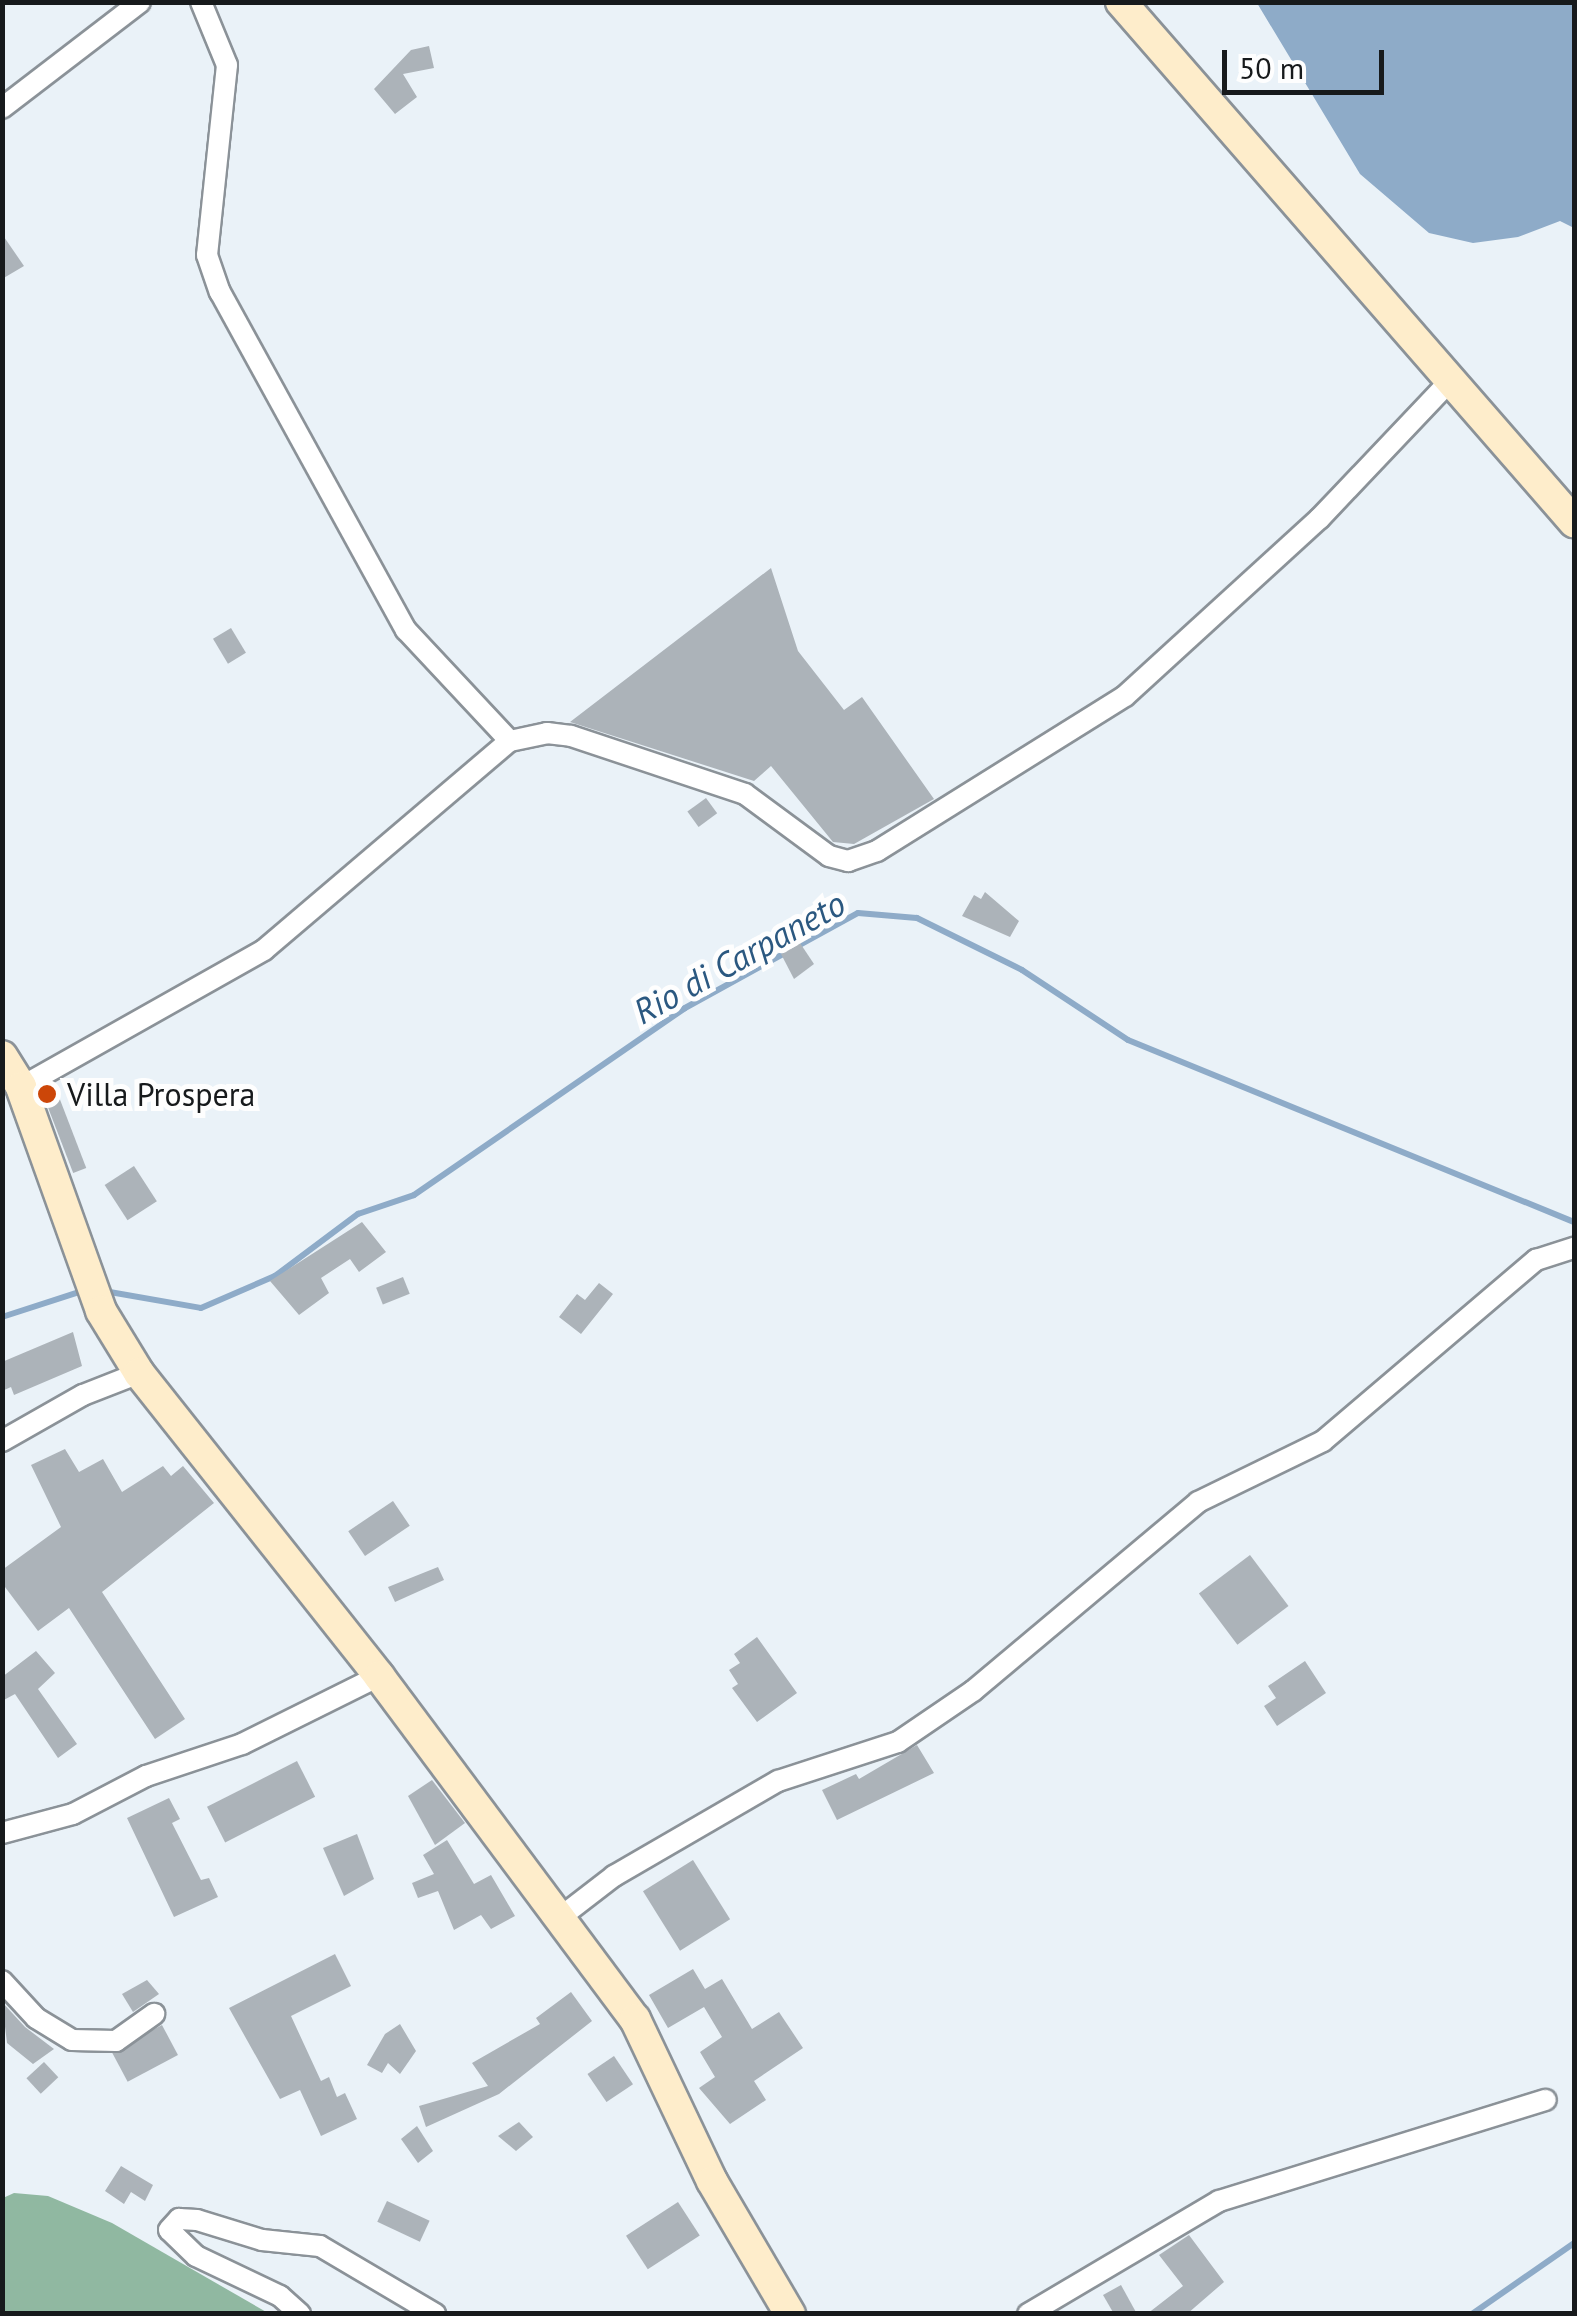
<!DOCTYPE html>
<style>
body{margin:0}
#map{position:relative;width:1577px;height:2316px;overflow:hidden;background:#eaf2f8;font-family:"PT Sans",sans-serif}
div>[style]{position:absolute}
.forest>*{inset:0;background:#90b8a1}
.water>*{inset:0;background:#8eabc8}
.stream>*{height:6px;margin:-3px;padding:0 3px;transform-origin:3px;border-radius:3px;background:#8eabc8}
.building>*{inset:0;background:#acb3b9;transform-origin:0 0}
.roads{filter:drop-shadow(2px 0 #8b9298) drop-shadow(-2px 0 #8b9298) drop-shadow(0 2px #8b9298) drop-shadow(0 -2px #8b9298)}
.street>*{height:20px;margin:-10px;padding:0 10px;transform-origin:10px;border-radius:10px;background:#fff}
.secondary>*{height:30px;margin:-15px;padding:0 15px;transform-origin:15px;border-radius:15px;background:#feedcb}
.dots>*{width:28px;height:28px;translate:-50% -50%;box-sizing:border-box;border:5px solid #fefefe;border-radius:50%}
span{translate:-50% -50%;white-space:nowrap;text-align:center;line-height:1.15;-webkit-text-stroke:10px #fefefe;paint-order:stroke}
.poi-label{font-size:32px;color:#171a1c}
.left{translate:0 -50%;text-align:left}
.water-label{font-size:35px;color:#2b5880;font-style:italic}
.frame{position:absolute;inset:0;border:5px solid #171a1c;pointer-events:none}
.scale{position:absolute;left:1222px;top:50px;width:162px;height:45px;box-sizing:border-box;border:5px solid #171a1c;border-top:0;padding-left:12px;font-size:30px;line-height:35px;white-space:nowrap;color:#171a1c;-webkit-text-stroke:8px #fefefe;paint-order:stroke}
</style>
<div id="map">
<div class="forest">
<div style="clip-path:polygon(14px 2193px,48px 2196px,112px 2223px,268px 2313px,3px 2313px,3px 2198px)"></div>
</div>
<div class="water">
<div style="clip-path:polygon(1257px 3px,1574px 3px,1574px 228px,1560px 221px,1518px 237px,1473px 243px,1429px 233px,1360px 174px)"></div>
</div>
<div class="stream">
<div style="left:104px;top:1291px;width:98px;rotate:9.9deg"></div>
<div style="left:201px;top:1308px;width:81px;rotate:-23.4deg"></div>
<div style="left:275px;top:1276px;width:104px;rotate:-36.8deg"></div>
<div style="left:358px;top:1214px;width:59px;rotate:-18.7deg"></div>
<div style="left:414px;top:1195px;width:329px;rotate:-34.6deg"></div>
<div style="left:685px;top:1008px;width:197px;rotate:-28.8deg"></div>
<div style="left:858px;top:913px;width:59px;rotate:4.8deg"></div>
<div style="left:917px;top:918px;width:117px;rotate:26.3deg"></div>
<div style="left:1022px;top:970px;width:127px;rotate:33.4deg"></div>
<div style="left:1128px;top:1040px;width:482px;rotate:22.2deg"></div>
<div style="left:2px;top:1317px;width:84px;rotate:-18deg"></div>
<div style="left:1472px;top:2314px;width:124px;rotate:-34.8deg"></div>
</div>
<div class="building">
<div style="clip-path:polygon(429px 46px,434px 68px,403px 74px,417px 97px,395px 114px,374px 89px,411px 50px)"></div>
<div style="clip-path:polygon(2px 234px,24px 266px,2px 279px)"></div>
<div style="clip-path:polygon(771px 568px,798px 651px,844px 710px,862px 697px,934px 799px,854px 844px,833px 842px,771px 766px,754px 781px,570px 722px)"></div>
<div style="left:231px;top:628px;width:29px;height:21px;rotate:59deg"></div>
<div style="left:706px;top:798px;width:19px;height:23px;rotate:54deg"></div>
<div style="clip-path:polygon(985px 892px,1019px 921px,1010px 937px,962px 916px,974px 895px,981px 899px)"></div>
<div style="clip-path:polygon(800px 943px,814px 964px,794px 979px,781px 954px)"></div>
<div style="left:54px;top:1084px;width:90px;height:14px;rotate:69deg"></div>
<div style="left:134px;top:1166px;width:42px;height:35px;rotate:57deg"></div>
<div style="clip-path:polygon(362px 1222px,386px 1252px,359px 1272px,350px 1259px,321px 1278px,329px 1293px,299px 1315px,270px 1281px)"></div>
<div style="left:403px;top:1277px;width:18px;height:29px;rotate:68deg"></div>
<div style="clip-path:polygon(599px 1283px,613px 1294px,581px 1334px,559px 1317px,577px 1294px,585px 1300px)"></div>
<div style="clip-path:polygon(73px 1332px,82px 1366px,14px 1395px,11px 1387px,2px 1391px,2px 1362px)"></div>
<div style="clip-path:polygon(65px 1449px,79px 1472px,103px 1459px,122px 1492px,163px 1466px,171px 1476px,183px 1466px,214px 1503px,102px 1592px,185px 1719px,155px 1739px,69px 1608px,38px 1631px,2px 1583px,2px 1570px,61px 1527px,31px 1465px)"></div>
<div style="left:393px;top:1501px;width:30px;height:54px;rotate:56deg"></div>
<div style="left:1250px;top:1555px;width:64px;height:64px;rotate:53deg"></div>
<div style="clip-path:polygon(438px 1567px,444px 1580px,395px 1602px,388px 1587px)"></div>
<div style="clip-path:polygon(757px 1637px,797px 1693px,757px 1722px,732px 1688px,738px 1684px,729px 1670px,740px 1663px,734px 1654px)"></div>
<div style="clip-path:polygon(36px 1651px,55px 1673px,38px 1689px,77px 1744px,58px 1758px,15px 1694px,2px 1701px,2px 1677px)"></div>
<div style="clip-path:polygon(1305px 1661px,1326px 1693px,1277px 1726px,1264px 1706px,1276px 1698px,1268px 1686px)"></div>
<div style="clip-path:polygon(917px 1745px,934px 1773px,837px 1820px,822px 1790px,856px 1774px,859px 1779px)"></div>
<div style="left:297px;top:1761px;width:40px;height:101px;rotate:63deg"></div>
<div style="clip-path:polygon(432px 1780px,465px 1823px,435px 1845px,408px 1796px)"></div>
<div style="clip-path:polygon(169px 1798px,180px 1819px,172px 1823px,201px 1880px,209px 1878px,218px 1897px,174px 1917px,127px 1818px)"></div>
<div style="clip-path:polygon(357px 1834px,374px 1879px,344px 1896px,323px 1848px)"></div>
<div style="clip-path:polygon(447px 1840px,474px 1884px,491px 1875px,515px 1916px,491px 1929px,481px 1915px,454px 1930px,438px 1891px,418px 1898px,412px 1883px,434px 1874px,423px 1855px)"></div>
<div style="left:693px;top:1860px;width:70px;height:59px;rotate:58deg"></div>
<div style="clip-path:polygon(335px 1954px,351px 1986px,291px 2016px,321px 2081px,329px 2077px,337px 2097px,345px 2093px,357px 2119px,321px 2136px,300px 2090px,280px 2099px,229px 2008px)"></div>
<div style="clip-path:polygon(693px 1969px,705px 1989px,722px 1979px,752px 2029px,779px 2012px,803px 2048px,754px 2081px,766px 2100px,730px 2124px,699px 2088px,715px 2077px,700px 2052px,722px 2037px,704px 2007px,668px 2028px,649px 1995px)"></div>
<div style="clip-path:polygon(147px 1980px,159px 1994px,133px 2012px,122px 1994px)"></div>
<div style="clip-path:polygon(571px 1992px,592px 2021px,499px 2094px,426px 2127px,419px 2106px,488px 2086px,472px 2063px,540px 2024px,536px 2018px)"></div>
<div style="clip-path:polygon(2px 2002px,25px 2027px,54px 2049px,33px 2064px,7px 2043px)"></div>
<div style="clip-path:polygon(400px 2024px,416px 2051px,400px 2074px,388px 2063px,382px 2073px,367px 2065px,385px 2034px)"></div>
<div style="left:162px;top:2025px;width:34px;height:57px;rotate:62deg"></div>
<div style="left:614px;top:2056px;width:34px;height:32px;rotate:56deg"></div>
<div style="left:44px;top:2062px;width:21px;height:24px;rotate:47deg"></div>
<div style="clip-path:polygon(519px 2122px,533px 2137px,516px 2151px,498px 2136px)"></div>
<div style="clip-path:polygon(417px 2126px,433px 2151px,418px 2163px,401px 2139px)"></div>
<div style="clip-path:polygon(121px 2166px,153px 2185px,145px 2201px,131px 2192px,124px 2204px,105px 2191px)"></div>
<div style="left:387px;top:2201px;width:47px;height:23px;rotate:25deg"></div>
<div style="left:678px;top:2202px;width:40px;height:62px;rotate:57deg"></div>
<div style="clip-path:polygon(1189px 2235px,1224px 2282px,1187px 2314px,1147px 2314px,1183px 2286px,1159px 2255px)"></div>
<div style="clip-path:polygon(1121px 2285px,1137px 2314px,1114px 2314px,1103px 2295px)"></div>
</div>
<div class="roads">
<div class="street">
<div style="left:201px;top:2px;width:68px;rotate:67.6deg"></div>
<div style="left:227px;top:65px;width:191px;rotate:96deg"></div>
<div style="left:207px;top:255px;width:39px;rotate:71deg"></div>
<div style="left:220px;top:292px;width:386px;rotate:61.2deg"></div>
<div style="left:406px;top:630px;width:152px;rotate:46.9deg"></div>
<div style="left:510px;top:741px;width:38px;rotate:-12deg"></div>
<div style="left:547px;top:733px;width:24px;rotate:7deg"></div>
<div style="left:571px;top:736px;width:183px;rotate:18.4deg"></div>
<div style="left:745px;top:794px;width:104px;rotate:36.4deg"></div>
<div style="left:829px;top:856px;width:20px;rotate:15deg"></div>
<div style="left:848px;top:861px;width:31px;rotate:-19deg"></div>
<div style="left:877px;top:851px;width:292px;rotate:-32deg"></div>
<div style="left:1125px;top:696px;width:263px;rotate:-42.4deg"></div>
<div style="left:1319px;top:519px;width:187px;rotate:-46.5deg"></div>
<div style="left:2px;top:108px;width:174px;rotate:-37.5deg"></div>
<div style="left:21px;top:1087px;width:279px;rotate:-29.4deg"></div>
<div style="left:264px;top:950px;width:323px;rotate:-40.4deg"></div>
<div style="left:2px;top:1441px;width:93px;rotate:-29.6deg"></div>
<div style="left:83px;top:1395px;width:60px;rotate:-21.4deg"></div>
<div style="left:2px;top:1833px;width:73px;rotate:-15deg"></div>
<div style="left:73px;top:1814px;width:82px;rotate:-27.5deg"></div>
<div style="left:146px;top:1776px;width:101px;rotate:-18.4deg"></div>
<div style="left:242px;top:1744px;width:153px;rotate:-26.4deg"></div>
<div style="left:562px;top:1916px;width:66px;rotate:-37.6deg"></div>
<div style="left:614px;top:1876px;width:190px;rotate:-30.1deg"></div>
<div style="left:778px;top:1781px;width:126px;rotate:-18deg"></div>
<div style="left:898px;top:1742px;width:91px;rotate:-34.2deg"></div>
<div style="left:973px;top:1691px;width:294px;rotate:-40deg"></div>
<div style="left:1198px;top:1502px;width:139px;rotate:-26deg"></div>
<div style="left:1323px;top:1441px;width:280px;rotate:-40.4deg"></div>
<div style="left:1536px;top:1260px;width:40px;rotate:-18deg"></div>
<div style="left:2px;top:1981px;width:50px;rotate:47.4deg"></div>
<div style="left:36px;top:2018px;width:42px;rotate:31.4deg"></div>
<div style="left:72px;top:2040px;width:44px;rotate:1.3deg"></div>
<div style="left:116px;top:2041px;width:47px;rotate:-35.4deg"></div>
<div style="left:300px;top:2314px;width:27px;rotate:-138deg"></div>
<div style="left:280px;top:2296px;width:93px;rotate:-154.5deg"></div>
<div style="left:196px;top:2256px;width:37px;rotate:-136deg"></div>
<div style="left:169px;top:2230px;width:15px;rotate:-48deg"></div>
<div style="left:179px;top:2219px;width:18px;rotate:3deg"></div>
<div style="left:197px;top:2220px;width:68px;rotate:17.1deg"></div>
<div style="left:262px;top:2240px;width:58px;rotate:5.9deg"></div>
<div style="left:320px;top:2246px;width:134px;rotate:30.6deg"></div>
<div style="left:1028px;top:2314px;width:222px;rotate:-30.6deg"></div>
<div style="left:1219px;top:2201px;width:342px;rotate:-17.2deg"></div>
</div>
<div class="secondary">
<div style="left:1121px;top:2px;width:690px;rotate:48.94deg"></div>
<div style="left:2px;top:1056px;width:36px;rotate:58deg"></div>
<div style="left:21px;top:1087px;width:238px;rotate:70.3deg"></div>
<div style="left:101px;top:1311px;width:73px;rotate:58.5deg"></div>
<div style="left:139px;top:1373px;width:387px;rotate:51.6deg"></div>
<div style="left:379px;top:1676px;width:428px;rotate:53.3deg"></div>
<div style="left:635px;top:2019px;width:179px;rotate:64.6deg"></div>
<div style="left:712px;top:2181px;width:154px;rotate:59.6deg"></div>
</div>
</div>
<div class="dots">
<div style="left:47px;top:1094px;background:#cc4608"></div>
</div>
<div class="poi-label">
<span class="left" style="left:67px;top:1094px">Villa Prospera</span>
</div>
<div class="water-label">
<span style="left:739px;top:957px;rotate:-29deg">Rio di Carpaneto</span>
</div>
<div class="frame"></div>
<div class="scale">50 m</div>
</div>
